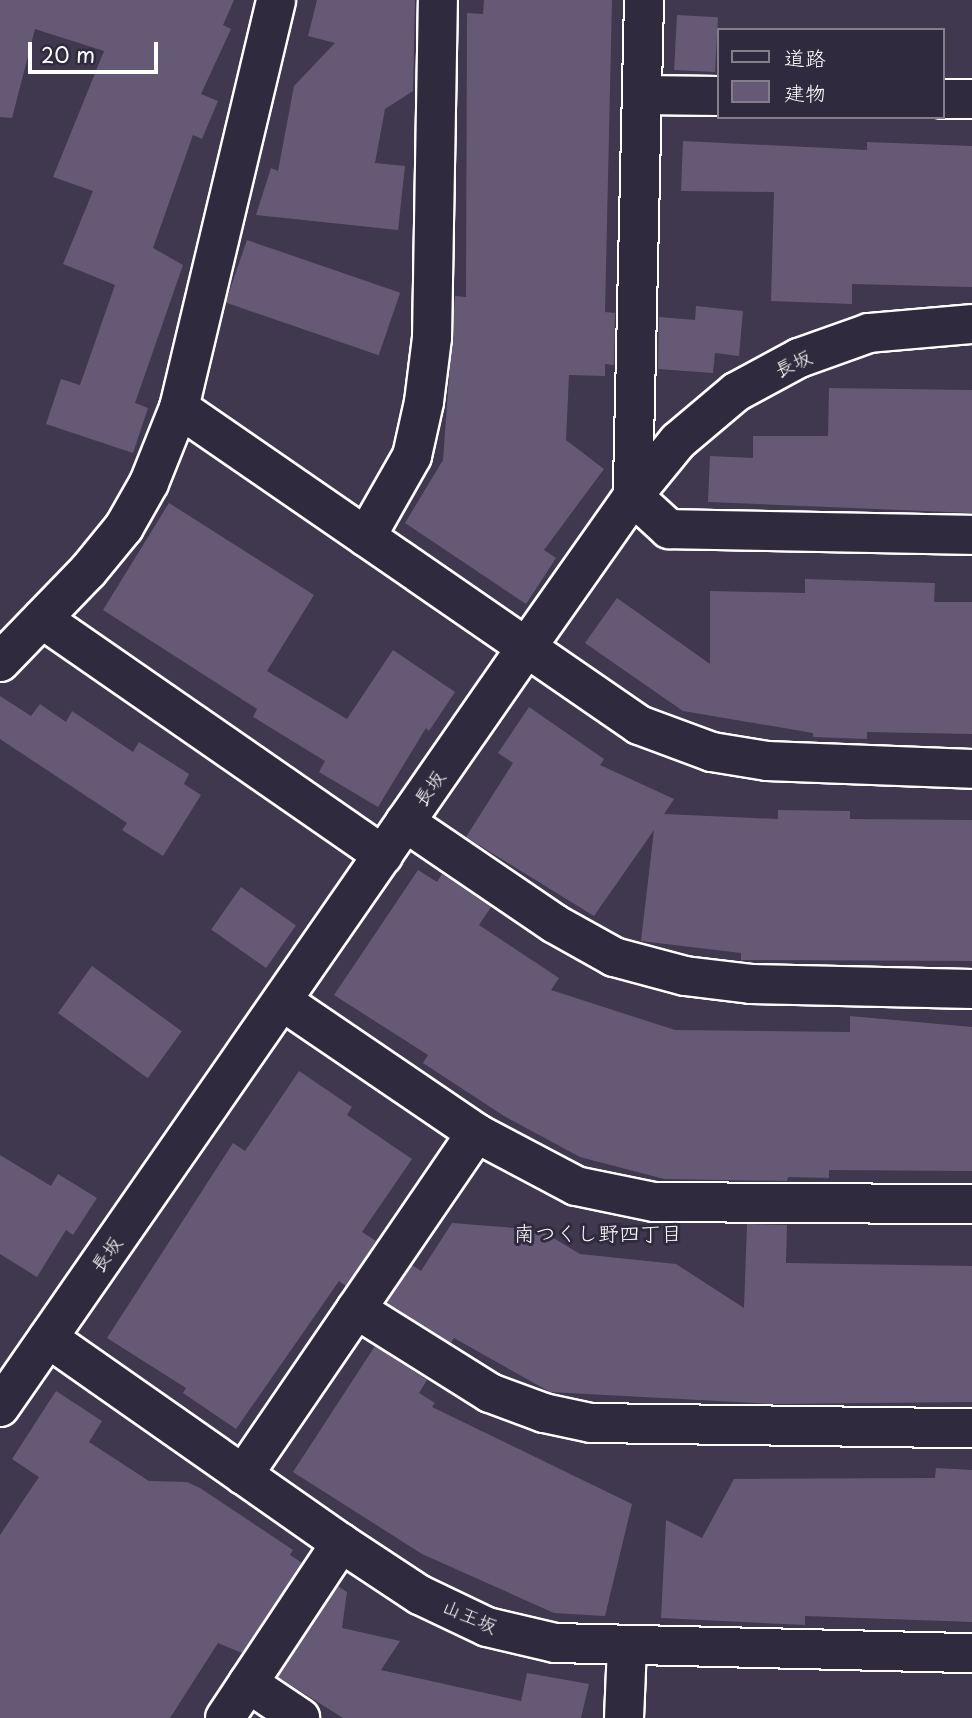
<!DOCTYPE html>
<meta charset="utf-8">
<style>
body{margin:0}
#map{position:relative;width:972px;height:1718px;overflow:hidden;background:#40384e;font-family:"Playpen Sans","Klee One",sans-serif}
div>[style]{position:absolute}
.building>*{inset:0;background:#665975;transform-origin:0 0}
.roads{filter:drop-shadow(2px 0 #fff) drop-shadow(-2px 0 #fff) drop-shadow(0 2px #fff) drop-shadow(0 -2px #fff)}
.street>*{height:38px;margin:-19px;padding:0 19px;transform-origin:19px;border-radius:19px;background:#2f2a3d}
.secondary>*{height:38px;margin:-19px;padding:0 19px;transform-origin:19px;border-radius:19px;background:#2f2a3d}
span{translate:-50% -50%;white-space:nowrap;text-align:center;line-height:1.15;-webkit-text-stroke:6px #2f2a3d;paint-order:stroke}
.street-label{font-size:19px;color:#fff}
.neighbourhood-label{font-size:21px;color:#fff}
.legend{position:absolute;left:717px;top:28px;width:228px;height:91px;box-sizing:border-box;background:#2f2a3d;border:2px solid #827f8b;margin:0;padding:9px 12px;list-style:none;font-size:21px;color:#fff}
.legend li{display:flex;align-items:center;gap:14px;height:35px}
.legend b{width:35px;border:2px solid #827f8b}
.scale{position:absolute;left:28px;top:42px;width:130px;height:32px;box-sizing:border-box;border:4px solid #fff;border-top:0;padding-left:9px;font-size:21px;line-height:24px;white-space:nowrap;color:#fff;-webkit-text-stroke:5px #2f2a3d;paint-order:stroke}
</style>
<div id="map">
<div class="building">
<div style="clip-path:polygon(0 0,234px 0,223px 25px,231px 29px,201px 94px,218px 101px,202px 139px,193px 135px,153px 248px,183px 265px,135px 403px,148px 408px,133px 453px,46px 424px,61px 379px,80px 385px,115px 285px,63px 264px,93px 191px,53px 177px,104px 51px,35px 29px,12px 118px,0 117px)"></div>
<div style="clip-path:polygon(317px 0,415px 0,413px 91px,385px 109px,375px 163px,405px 166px,398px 230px,256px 215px,271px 168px,278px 171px,294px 86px,335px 43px,308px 36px)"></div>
<div style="clip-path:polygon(484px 0,612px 0,605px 312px,615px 313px,614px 365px,605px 364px,605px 376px,569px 375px,566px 440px,604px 469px,544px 550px,556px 558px,526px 604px,405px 523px,443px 460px,455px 296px,466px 297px,467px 13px,483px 14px)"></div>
<div style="left:677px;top:15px;width:41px;height:55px;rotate:3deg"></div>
<div style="clip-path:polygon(683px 141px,867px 150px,867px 142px,972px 146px,972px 287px,852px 284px,852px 304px,771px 301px,774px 192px,681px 191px)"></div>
<div style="left:247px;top:240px;width:162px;height:66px;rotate:19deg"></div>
<div style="clip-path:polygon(696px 306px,743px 311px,739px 356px,715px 353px,713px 373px,658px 369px,659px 317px,695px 320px)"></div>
<div style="clip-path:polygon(829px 388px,972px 390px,972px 513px,708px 502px,710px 456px,753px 458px,753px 436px,828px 436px)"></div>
<div style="clip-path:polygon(169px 503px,314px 595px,267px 671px,347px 719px,393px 650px,455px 692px,429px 731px,426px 728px,378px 807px,319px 772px,325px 761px,253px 717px,257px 709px,103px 610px)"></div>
<div style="clip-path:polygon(805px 579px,935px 583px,934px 602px,972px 602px,972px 734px,867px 732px,867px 739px,813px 737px,813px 733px,683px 711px,585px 643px,617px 598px,710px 664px,710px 591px,805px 593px)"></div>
<div style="clip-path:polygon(0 696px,31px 716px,40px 704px,66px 722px,72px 711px,133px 752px,139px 742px,189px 774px,184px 784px,201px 795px,163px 856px,122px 830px,127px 823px,0 739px)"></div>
<div style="clip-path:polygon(529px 707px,604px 759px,600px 765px,674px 799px,664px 814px,778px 819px,778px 810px,850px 811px,850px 819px,972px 820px,972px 961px,741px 960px,741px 953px,641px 941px,654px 830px,594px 916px,466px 837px,513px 763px,498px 753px)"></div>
<div style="clip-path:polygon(418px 870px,437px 882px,442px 874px,491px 907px,479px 925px,559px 978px,551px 990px,675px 1030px,850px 1032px,850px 1016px,972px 1027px,972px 1171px,829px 1170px,829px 1178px,788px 1177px,787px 1181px,664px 1179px,580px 1157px,504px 1116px,423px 1063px,428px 1055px,334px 995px)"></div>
<div style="left:241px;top:887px;width:67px;height:52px;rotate:35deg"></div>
<div style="left:92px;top:966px;width:111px;height:58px;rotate:36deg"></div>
<div style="clip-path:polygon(299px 1071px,352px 1107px,347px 1115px,412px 1159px,362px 1232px,376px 1241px,346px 1286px,339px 1281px,236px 1429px,183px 1393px,186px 1388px,107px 1338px,233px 1143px,245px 1151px)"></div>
<div style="clip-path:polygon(0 1155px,51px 1186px,58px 1174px,97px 1198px,73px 1235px,66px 1230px,37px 1277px,0 1254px)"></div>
<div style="clip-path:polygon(452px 1223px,540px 1230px,580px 1254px,676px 1264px,744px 1308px,747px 1224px,787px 1225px,786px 1263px,972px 1266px,972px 1402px,772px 1404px,550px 1392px,454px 1338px,451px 1343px,387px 1303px,412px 1265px,421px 1271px)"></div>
<div style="clip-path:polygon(375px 1346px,427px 1380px,419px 1393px,435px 1403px,432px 1407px,632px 1504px,605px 1616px,554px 1613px,422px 1554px,293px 1472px)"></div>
<div style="clip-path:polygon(56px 1391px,102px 1421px,89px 1442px,149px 1481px,187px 1482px,200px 1488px,293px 1550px,290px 1555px,302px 1563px,242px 1653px,218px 1643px,170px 1718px,0 1718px,0 1535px,39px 1477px,12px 1459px)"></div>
<div style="clip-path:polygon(936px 1468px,972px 1470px,972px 1622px,805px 1616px,805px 1625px,661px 1618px,666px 1520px,702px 1538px,734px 1479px,935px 1478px)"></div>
<div style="clip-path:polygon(338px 1586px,347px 1592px,342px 1628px,400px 1641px,381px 1670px,521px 1701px,527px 1673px,589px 1684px,581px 1718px,343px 1718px,278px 1677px)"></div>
</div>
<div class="roads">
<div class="street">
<div style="left:644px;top:0;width:496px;rotate:91.3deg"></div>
<div style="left:633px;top:496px;width:49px;rotate:42.5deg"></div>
<div style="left:669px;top:529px;width:303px;rotate:1.1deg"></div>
<div style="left:642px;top:95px;width:76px;rotate:0.8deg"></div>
<div style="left:942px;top:99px;width:30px"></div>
<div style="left:179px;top:408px;width:559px;rotate:34.57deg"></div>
<div style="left:639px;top:725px;width:78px;rotate:20.3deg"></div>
<div style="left:712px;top:752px;width:56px;rotate:9.3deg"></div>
<div style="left:767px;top:761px;width:205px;rotate:2.2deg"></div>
<div style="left:366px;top:537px;width:93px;rotate:-60.4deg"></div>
<div style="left:412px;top:456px;width:55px;rotate:-77.5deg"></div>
<div style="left:424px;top:402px;width:64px;rotate:-82.9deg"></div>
<div style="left:432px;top:338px;width:338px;rotate:-89deg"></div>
<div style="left:42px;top:619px;width:415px;rotate:34.7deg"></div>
<div style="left:0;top:662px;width:127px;rotate:-46deg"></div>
<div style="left:88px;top:571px;width:57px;rotate:-50.7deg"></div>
<div style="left:124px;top:527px;width:51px;rotate:-60.4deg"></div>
<div style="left:149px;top:483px;width:81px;rotate:-68.2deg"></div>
<div style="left:179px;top:408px;width:419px;rotate:-76.6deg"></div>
<div style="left:405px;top:822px;width:181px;rotate:34.2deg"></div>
<div style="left:555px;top:924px;width:68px;rotate:29.2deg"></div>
<div style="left:614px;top:957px;width:73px;rotate:15deg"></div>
<div style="left:685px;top:976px;width:66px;rotate:6.9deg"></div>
<div style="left:751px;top:984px;width:221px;rotate:1.3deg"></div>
<div style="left:282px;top:1001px;width:235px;rotate:34.2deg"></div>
<div style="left:476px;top:1133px;width:113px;rotate:27.9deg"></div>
<div style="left:576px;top:1186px;width:80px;rotate:11.6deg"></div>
<div style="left:654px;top:1202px;width:318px;rotate:0.4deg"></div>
<div style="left:356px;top:1309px;width:158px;rotate:32.1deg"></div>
<div style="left:490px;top:1393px;width:58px;rotate:20.3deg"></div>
<div style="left:544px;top:1413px;width:48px;rotate:12deg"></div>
<div style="left:591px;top:1423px;width:381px;rotate:0.8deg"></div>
<div style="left:243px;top:1475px;width:414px;rotate:-55.7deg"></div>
<div style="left:248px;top:1683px;width:63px;rotate:33.9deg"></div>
<div style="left:225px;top:1718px;width:210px;rotate:-56.5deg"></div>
<div style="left:624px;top:1718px;width:72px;rotate:-87.6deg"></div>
</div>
<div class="secondary">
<div style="left:48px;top:1338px;width:358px;rotate:35deg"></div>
<div style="left:341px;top:1543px;width:95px;rotate:33.4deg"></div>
<div style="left:420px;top:1595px;width:74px;rotate:25.5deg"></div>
<div style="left:487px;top:1627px;width:70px;rotate:13.2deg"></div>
<div style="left:555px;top:1643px;width:417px;rotate:1.4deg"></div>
<div style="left:0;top:1407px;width:923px;rotate:-55.28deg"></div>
<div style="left:526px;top:648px;width:186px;rotate:-54.9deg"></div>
<div style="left:633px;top:496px;width:71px;rotate:-50.7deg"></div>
<div style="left:678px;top:441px;width:76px;rotate:-40.2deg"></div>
<div style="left:736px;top:392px;width:72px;rotate:-28.4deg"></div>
<div style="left:799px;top:358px;width:74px;rotate:-19.7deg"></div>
<div style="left:869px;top:333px;width:103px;rotate:-5deg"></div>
</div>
</div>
<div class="street-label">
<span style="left:793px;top:363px;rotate:-25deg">長坂</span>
<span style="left:429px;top:788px;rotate:-55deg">長坂</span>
<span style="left:106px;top:1254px;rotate:-55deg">長坂</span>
<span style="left:470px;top:1616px;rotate:23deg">山王坂</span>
</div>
<div class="neighbourhood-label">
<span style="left:598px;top:1232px">南つくし野四丁目</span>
</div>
<ul class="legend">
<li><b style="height:9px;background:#2f2a3d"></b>道路</li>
<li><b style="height:19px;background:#665975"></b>建物</li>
</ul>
<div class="scale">20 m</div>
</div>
